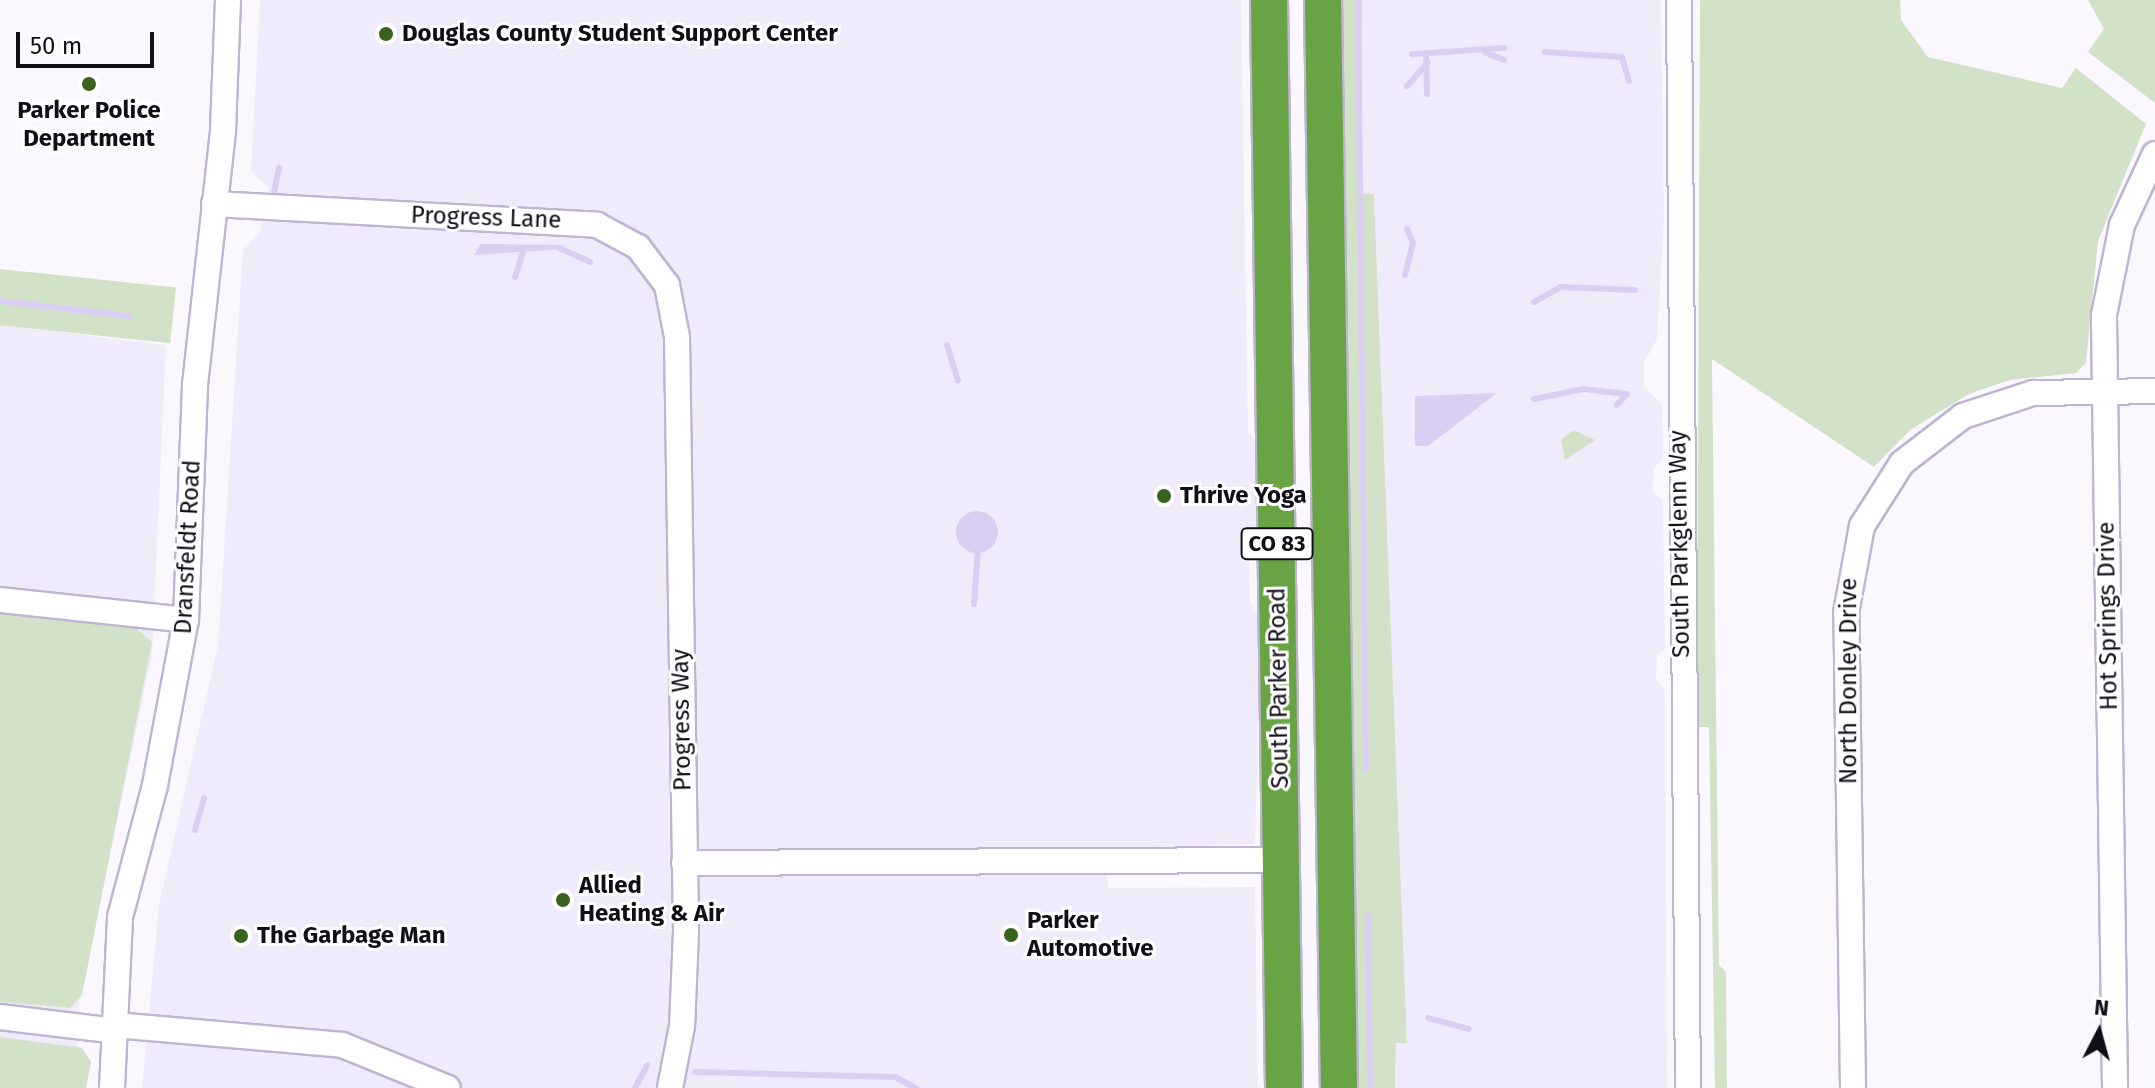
<!DOCTYPE html>
<style>
body{margin:0}
#map{position:relative;width:2155px;height:1088px;overflow:hidden;background:#faf8fe;font-family:"Fira Sans",sans-serif}
div>[style]{position:absolute}
.built>*{inset:0;background:#f0ebfa}
.green>*{inset:0;background:#d1e2c9;transform-origin:0 0}
.water>*{inset:0;background:#dacef3}
.round{border-radius:50%}
.stream>*{height:6px;margin:-3px;padding:0 3px;transform-origin:3px;border-radius:3px;background:#dacef3}
.roads{filter:drop-shadow(2px 0 #beb4d3) drop-shadow(-2px 0 #beb4d3) drop-shadow(0 2px #beb4d3) drop-shadow(0 -2px #beb4d3)}
.minor>*{height:24px;margin:-12px;padding:0 12px;transform-origin:12px;border-radius:12px;background:#fff}
.highway>*{height:36px;margin:-18px;padding:0 18px;transform-origin:18px;border-radius:18px;background:#69a444}
.dots>*{width:22px;height:22px;translate:-50% -50%;box-sizing:border-box;border:4px solid #fff;border-radius:50%}
span{translate:-50% -50%;white-space:nowrap;text-align:center;line-height:1.15;-webkit-text-stroke:6px #fff;paint-order:stroke}
.shield-label span{padding:2px 6px;background:#fff;border:2px solid;border-radius:6px;-webkit-text-stroke-width:0}
.shield-label{font-size:22px;color:#110e18;font-weight:700}
.poi-label{font-size:24px;color:#110e18;font-weight:700}
.left{translate:0 -50%;text-align:left}
.street-label{font-size:24px;color:#110e18}
.north{position:absolute;left:2059px;top:992px;width:80px;height:80px;-webkit-text-stroke:6px #fff;paint-order:stroke;rotate:6deg;font-size:22px;font-weight:700;line-height:32px;text-align:center;color:#110e18}
.north::after{content:'';display:block;margin:auto;width:28px;height:36px;background:#110e18;clip-path:polygon(50% 0,100% 100%,50% 72%,0 100%)}
.scale{position:absolute;left:16px;top:32px;width:138px;height:36px;box-sizing:border-box;border:4px solid #110e18;border-top:0;padding-left:10px;font-size:24px;line-height:28px;white-space:nowrap;color:#110e18;-webkit-text-stroke:6px #fff;paint-order:stroke}
</style>
<div id="map">
<div class="built">
<div style="clip-path:polygon(260px 0,1241px 0,1248px 433px,1259px 444px,1260px 540px,1249px 555px,1250px 603px,1261px 618px,1255px 844px,947px 853px,916px 876px,1107px 872px,1108px 888px,1255px 887px,1258px 1088px,142px 1088px,159px 904px,218px 645px,243px 250px,260px 232px,269px 189px,251px 171px)"></div>
<div style="clip-path:polygon(1362px 0,1661px 0,1664px 221px,1657px 339px,1644px 363px,1644px 388px,1662px 403px,1663px 459px,1654px 468px,1653px 493px,1663px 500px,1665px 650px,1657px 655px,1656px 679px,1665px 690px,1667px 1088px,1395px 1088px,1396px 1043px,1407px 1042px,1374px 195px,1359px 194px)"></div>
<div style="clip-path:polygon(0 325px,166px 345px,152px 655px,79px 1003px,78px 1045px,91px 1062px,86px 1088px,0 1088px)"></div>
</div>
<div class="green">
<div style="clip-path:polygon(1341px 0,1362px 0,1359px 193px,1374px 194px,1407px 1043px,1396px 1043px,1395px 1088px,1357px 1088px)"></div>
<div style="clip-path:polygon(1700px 0,1900px 0,1901px 20px,1928px 57px,2062px 88px,2076px 68px,2146px 124px,2098px 241px,2086px 363px,2076px 373px,2010px 380px,1969px 394px,1910px 430px,1874px 467px,1712px 359px,1719px 965px,1726px 972px,1727px 1088px,1715px 1088px,1709px 727px,1698px 727px,1697px 705px)"></div>
<div style="clip-path:polygon(2088px 0,2155px 0,2155px 103px,2088px 52px,2104px 29px)"></div>
<div style="left:0;top:269px;width:177px;height:56px;rotate:6deg"></div>
<div style="clip-path:polygon(1573px 430px,1595px 440px,1565px 460px,1561px 440px)"></div>
<div style="clip-path:polygon(0 613px,136px 628px,152px 642px,82px 995px,70px 1008px,0 1002px)"></div>
<div style="clip-path:polygon(0 1037px,82px 1048px,91px 1062px,86px 1088px,0 1088px)"></div>
</div>
<div class="water">
<div style="clip-path:polygon(481px 244px,563px 245px,565px 249px,474px 255px)"></div>
<div style="clip-path:polygon(1497px 393px,1428px 446px,1415px 446px,1415px 396px)"></div>
<div class="round" style="left:956px;top:511px;width:42px;height:42px"></div>
</div>
<div class="stream">
<div style="left:1358px;top:0;width:768px;rotate:89.4deg"></div>
<div style="left:1545px;top:52px;width:77px;rotate:3.7deg"></div>
<div style="left:1622px;top:57px;width:25px;rotate:74deg"></div>
<div style="left:1426px;top:53px;width:41px;rotate:88.6deg"></div>
<div style="left:1486px;top:53px;width:19px;rotate:21deg"></div>
<div style="left:1412px;top:54px;width:92px;rotate:-3.7deg"></div>
<div style="left:1407px;top:86px;width:31px;rotate:-48deg"></div>
<div style="left:274px;top:192px;width:25px;rotate:-78deg"></div>
<div style="left:559px;top:248px;width:34px;rotate:24deg"></div>
<div style="left:1405px;top:275px;width:33px;rotate:-76deg"></div>
<div style="left:1413px;top:243px;width:15px;rotate:-113deg"></div>
<div style="left:515px;top:277px;width:28px;rotate:-72deg"></div>
<div style="left:0;top:301px;width:130px;rotate:6.6deg"></div>
<div style="left:1534px;top:302px;width:31px;rotate:-29deg"></div>
<div style="left:1561px;top:287px;width:74px;rotate:2.3deg"></div>
<div style="left:947px;top:345px;width:37px;rotate:73deg"></div>
<div style="left:1534px;top:399px;width:50px;rotate:-11.5deg"></div>
<div style="left:1583px;top:389px;width:44px;rotate:6.5deg"></div>
<div style="left:1617px;top:405px;width:15px;rotate:-48deg"></div>
<div style="left:974px;top:604px;width:55px;rotate:-85.8deg"></div>
<div style="left:195px;top:830px;width:33px;rotate:-74deg"></div>
<div style="left:1368px;top:915px;width:173px;rotate:89.3deg"></div>
<div style="left:1428px;top:1018px;width:42px;rotate:15deg"></div>
<div style="left:695px;top:1072px;width:200px;rotate:1.4deg"></div>
<div style="left:895px;top:1077px;width:24px;rotate:28deg"></div>
<div style="left:635px;top:1088px;width:26px;rotate:-62deg"></div>
</div>
<div class="roads">
<div class="minor">
<div style="left:1679px;top:0;width:1088px;rotate:89.53deg"></div>
<div style="left:214px;top:204px;width:384px;rotate:3.1deg"></div>
<div style="left:597px;top:225px;width:47px;rotate:28.2deg"></div>
<div style="left:638px;top:247px;width:48px;rotate:52.7deg"></div>
<div style="left:667px;top:285px;width:53px;rotate:79.1deg"></div>
<div style="left:677px;top:337px;width:595px;rotate:89.13deg"></div>
<div style="left:686px;top:932px;width:94px;rotate:92.4deg"></div>
<div style="left:682px;top:1026px;width:63px;rotate:101deg"></div>
<div style="left:0;top:600px;width:187px;rotate:6.1deg"></div>
<div style="left:684px;top:863px;width:596px;rotate:-0.29deg"></div>
<div style="left:0;top:1017px;width:116px;rotate:6.9deg"></div>
<div style="left:115px;top:1025px;width:228px;rotate:5deg"></div>
<div style="left:342px;top:1045px;width:114px;rotate:22.1deg"></div>
<div style="left:112px;top:1088px;width:171px;rotate:-87.3deg"></div>
<div style="left:120px;top:917px;width:137px;rotate:-75.1deg"></div>
<div style="left:155px;top:785px;width:168px;rotate:-79.4deg"></div>
<div style="left:186px;top:620px;width:235px;rotate:-87.8deg"></div>
<div style="left:195px;top:385px;width:257px;rotate:-83.7deg"></div>
<div style="left:223px;top:130px;width:130px;rotate:-87.8deg"></div>
<div style="left:1853px;top:1088px;width:475px;rotate:-90.8deg"></div>
<div style="left:1846px;top:613px;width:88px;rotate:-79.6deg"></div>
<div style="left:1862px;top:526px;width:75px;rotate:-57.6deg"></div>
<div style="left:1902px;top:463px;width:77px;rotate:-37.6deg"></div>
<div style="left:1963px;top:416px;width:74px;rotate:-18.2deg"></div>
<div style="left:2033px;top:393px;width:122px;rotate:-0.9deg"></div>
<div style="left:2115px;top:1088px;width:773px;rotate:-90.82deg"></div>
<div style="left:2104px;top:315px;width:92px;rotate:-78.7deg"></div>
<div style="left:2122px;top:225px;width:78px;rotate:-65.1deg"></div>
</div>
<div class="highway">
<div style="left:1269px;top:0;width:1088px;rotate:89.21deg"></div>
<div style="left:1323px;top:0;width:1088px;rotate:89.16deg"></div>
</div>
</div>
<div class="dots">
<div style="left:386px;top:34px;background:#39621e"></div>
<div style="left:89px;top:84px;background:#39621e"></div>
<div style="left:1164px;top:496px;background:#39621e"></div>
<div style="left:563px;top:900px;background:#39621e"></div>
<div style="left:1011px;top:935px;background:#39621e"></div>
<div style="left:241px;top:936px;background:#39621e"></div>
</div>
<div class="shield-label">
<span style="left:1277px;top:544px">CO 83</span>
</div>
<div class="poi-label">
<span class="left" style="left:402px;top:34px">Douglas County Student Support Center</span>
<span style="left:89px;top:125px">Parker Police<br>Department</span>
<span class="left" style="left:1180px;top:496px">Thrive Yoga</span>
<span class="left" style="left:579px;top:900px">Allied<br>Heating &amp; Air</span>
<span class="left" style="left:1027px;top:935px">Parker<br>Automotive</span>
<span class="left" style="left:257px;top:936px">The Garbage Man</span>
</div>
<div class="street-label">
<span style="left:486px;top:218px;rotate:2deg">Progress Lane</span>
<span style="left:1680px;top:544px;rotate:-91deg">South Parkglenn Way</span>
<span style="left:188px;top:547px;rotate:-87deg">Dransfeldt Road</span>
<span style="left:2108px;top:616px;rotate:-91deg">Hot Springs Drive</span>
<span style="left:1849px;top:681px;rotate:-90deg">North Donley Drive</span>
<span style="left:1279px;top:688px;rotate:-91deg">South Parker Road</span>
<span style="left:682px;top:720px;rotate:-91deg">Progress Way</span>
</div>
<div class="north">N</div>
<div class="scale">50 m</div>
</div>
